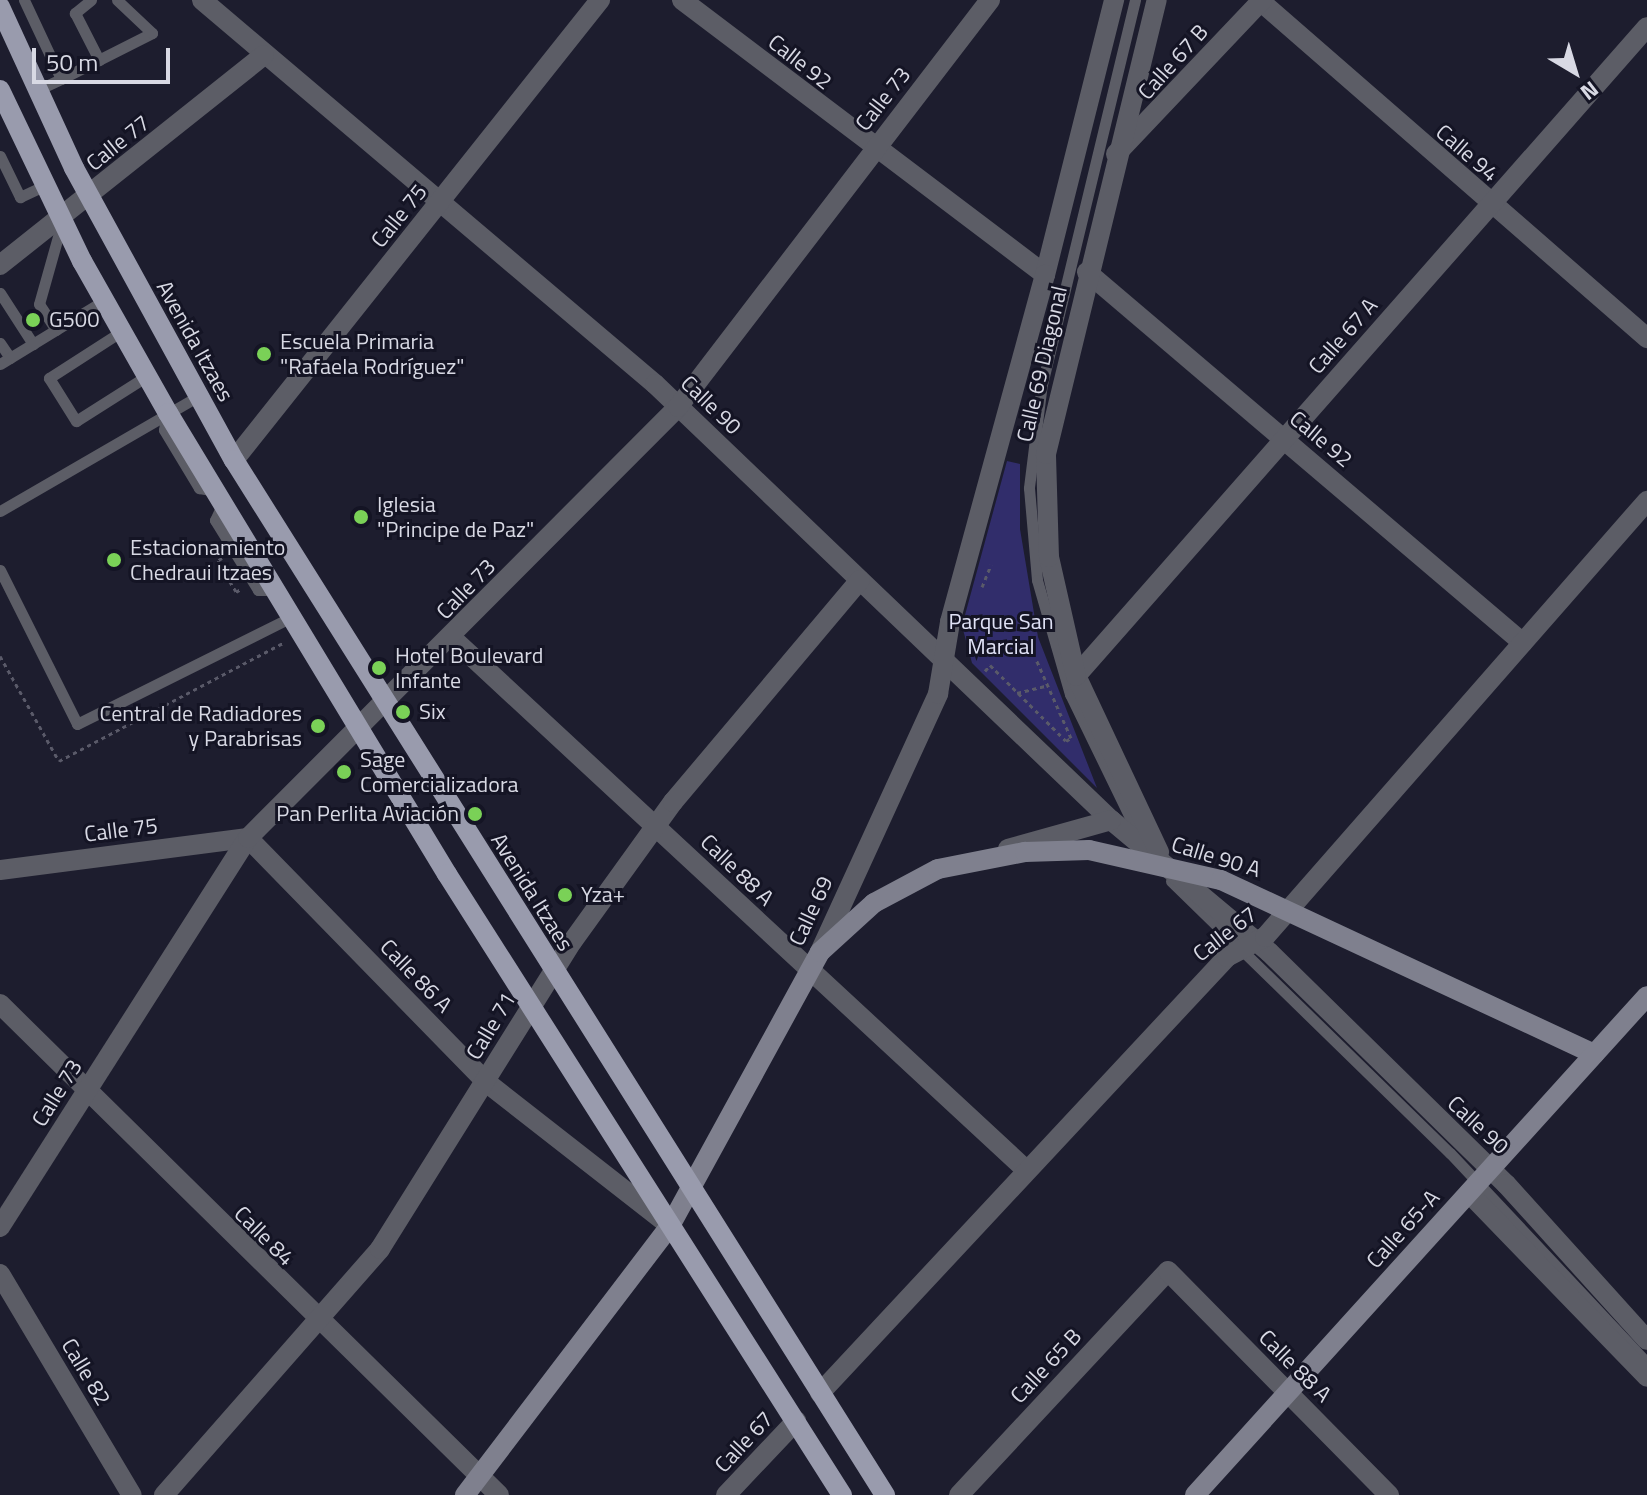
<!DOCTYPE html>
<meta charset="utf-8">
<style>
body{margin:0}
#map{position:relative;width:1647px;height:1495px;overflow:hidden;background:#1d1d2e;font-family:"Titillium Web",sans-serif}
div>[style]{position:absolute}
.green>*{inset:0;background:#312d6b}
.path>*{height:3px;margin-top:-1.5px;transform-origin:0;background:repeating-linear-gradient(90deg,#5a5a69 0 4px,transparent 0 8px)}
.service>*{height:11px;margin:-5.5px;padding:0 5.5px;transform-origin:5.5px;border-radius:5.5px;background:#5c5d66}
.minor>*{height:20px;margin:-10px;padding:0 10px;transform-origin:10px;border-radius:10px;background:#5c5d66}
.tertiary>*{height:20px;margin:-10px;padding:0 10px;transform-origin:10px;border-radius:10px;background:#5c5d66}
.secondary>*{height:20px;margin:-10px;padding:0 10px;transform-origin:10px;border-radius:10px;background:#7f808e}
.primary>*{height:20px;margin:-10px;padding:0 10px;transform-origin:10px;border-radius:10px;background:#999bad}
.dots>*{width:22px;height:22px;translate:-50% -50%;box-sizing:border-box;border:4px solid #141424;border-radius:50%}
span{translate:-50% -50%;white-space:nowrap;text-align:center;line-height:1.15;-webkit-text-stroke:6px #141424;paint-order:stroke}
.street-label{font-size:22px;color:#d8d9e4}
.poi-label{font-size:22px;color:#d8d9e4}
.left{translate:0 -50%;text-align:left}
.right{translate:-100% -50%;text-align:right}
.park-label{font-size:22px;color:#e0e2f6}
.north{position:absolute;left:1535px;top:32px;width:80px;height:80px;-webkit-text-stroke:6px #141424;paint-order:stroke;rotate:142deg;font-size:22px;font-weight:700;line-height:32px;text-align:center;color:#d8d9e4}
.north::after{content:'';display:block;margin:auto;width:28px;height:36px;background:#d8d9e4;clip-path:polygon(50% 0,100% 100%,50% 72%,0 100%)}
.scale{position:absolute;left:32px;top:48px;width:138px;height:36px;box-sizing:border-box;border:4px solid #d8d9e4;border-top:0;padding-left:10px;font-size:24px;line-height:28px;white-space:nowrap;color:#d8d9e4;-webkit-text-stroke:6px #141424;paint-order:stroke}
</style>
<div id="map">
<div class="green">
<div style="clip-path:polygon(1007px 461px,1020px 464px,1020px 529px,1038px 637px,1097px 788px,972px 663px,962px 626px)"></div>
</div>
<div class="path">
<div style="left:222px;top:558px;width:6px;rotate:149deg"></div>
<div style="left:217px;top:561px;width:36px;rotate:58deg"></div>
<div style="left:236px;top:592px;width:6px;rotate:-31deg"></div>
<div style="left:982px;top:587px;width:24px;rotate:-68deg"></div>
<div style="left:0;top:656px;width:120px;rotate:60.7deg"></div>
<div style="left:59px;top:761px;width:255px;rotate:-27.8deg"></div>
<div style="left:985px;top:671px;width:8px;rotate:-50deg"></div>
<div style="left:990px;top:665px;width:107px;rotate:45deg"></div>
<div style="left:1066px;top:741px;width:6px;rotate:-31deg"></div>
<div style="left:1071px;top:738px;width:86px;rotate:-113.9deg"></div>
<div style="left:1017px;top:693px;width:32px;rotate:-14deg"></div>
</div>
<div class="service">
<div style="left:24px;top:0;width:87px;rotate:64.9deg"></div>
<div style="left:61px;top:79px;width:26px;rotate:155deg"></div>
<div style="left:91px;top:0;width:21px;rotate:141deg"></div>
<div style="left:75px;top:13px;width:53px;rotate:62.9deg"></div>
<div style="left:1135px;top:0;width:394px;rotate:103.6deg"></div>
<div style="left:1042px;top:383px;width:106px;rotate:97.1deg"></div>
<div style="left:1029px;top:488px;width:92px;rotate:85deg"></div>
<div style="left:1037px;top:580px;width:119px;rotate:73.9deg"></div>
<div style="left:1070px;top:694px;width:160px;rotate:64.1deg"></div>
<div style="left:61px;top:79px;width:102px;rotate:-26.8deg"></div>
<div style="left:152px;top:33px;width:48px;rotate:-136.7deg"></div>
<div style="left:0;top:156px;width:46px;rotate:64deg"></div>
<div style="left:20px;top:197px;width:29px;rotate:-25deg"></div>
<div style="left:0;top:293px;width:61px;rotate:57.1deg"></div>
<div style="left:56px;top:330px;width:31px;rotate:-123deg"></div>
<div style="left:39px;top:304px;width:85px;rotate:-74.3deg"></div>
<div style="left:122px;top:331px;width:87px;rotate:147.2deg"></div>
<div style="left:49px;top:378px;width:51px;rotate:57.9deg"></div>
<div style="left:76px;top:421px;width:84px;rotate:-32.4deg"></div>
<div style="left:0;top:343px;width:18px;rotate:56deg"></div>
<div style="left:0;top:364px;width:123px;rotate:-31.4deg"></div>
<div style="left:167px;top:414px;width:16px;rotate:101deg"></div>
<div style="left:164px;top:430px;width:68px;rotate:58.9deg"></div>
<div style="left:199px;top:488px;width:17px;rotate:10deg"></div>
<div style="left:223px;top:503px;width:19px;rotate:115deg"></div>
<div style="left:215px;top:520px;width:82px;rotate:58.4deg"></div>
<div style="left:258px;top:590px;width:18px"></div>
<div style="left:0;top:511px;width:228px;rotate:-30.1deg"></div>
<div style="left:0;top:570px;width:172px;rotate:63.4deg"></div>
<div style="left:77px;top:724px;width:240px;rotate:-26.5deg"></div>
<div style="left:1171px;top:881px;width:390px;rotate:44.3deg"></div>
<div style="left:1450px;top:1153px;width:285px;rotate:46.8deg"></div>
</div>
<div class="minor">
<div style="left:202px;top:0;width:594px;rotate:40.29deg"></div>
<div style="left:655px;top:384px;width:631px;rotate:43.72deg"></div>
<div style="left:1111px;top:820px;width:206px;rotate:39.9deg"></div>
<div style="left:1269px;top:952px;width:332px;rotate:44.4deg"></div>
<div style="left:1506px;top:1184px;width:210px;rotate:47.9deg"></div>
<div style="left:682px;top:0;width:455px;rotate:37.1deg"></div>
<div style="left:1045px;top:275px;width:284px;rotate:-75.9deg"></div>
<div style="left:1259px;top:0;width:515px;rotate:41.06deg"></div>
<div style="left:1116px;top:154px;width:212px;rotate:-46.5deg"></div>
<div style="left:0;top:265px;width:337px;rotate:-38.5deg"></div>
<div style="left:1087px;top:272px;width:572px;rotate:40.4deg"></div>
<div style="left:234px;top:460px;width:588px;rotate:-51.49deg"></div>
<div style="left:452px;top:638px;width:781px;rotate:42.82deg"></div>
<div style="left:248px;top:838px;width:341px;rotate:45.7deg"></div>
<div style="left:486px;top:1082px;width:234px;rotate:38deg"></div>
<div style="left:1008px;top:849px;width:107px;rotate:-15.7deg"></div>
<div style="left:1159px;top:852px;width:195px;rotate:-115.2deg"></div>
<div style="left:1076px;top:676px;width:864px;rotate:-48.66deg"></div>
<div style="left:0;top:870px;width:250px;rotate:-7.4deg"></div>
<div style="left:0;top:1004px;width:700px;rotate:44.54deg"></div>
<div style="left:1469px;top:1193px;width:256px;rotate:45.9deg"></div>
<div style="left:0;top:1227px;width:461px;rotate:-57.5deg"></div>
<div style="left:248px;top:838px;width:609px;rotate:-45.07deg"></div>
<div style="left:678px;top:407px;width:513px;rotate:-52.53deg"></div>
<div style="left:0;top:1274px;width:257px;rotate:59.2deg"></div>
<div style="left:820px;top:1393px;width:596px;rotate:-46.97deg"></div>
<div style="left:1227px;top:957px;width:43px;rotate:-27.8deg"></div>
<div style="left:1265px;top:937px;width:580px;rotate:-48.78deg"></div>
<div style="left:164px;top:1495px;width:327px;rotate:-48.7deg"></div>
<div style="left:380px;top:1249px;width:362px;rotate:-58deg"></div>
<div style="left:572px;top:942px;width:173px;rotate:-54.2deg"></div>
<div style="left:673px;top:802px;width:290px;rotate:-49.9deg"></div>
<div style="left:726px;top:1495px;width:102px;rotate:-46.6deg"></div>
<div style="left:959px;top:1495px;width:306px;rotate:-47deg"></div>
<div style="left:1168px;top:1271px;width:315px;rotate:45.4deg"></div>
</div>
<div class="tertiary">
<div style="left:1076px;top:676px;width:122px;rotate:-102.8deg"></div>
<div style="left:1049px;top:557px;width:103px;rotate:-91.7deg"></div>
<div style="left:1046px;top:454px;width:467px;rotate:-76.3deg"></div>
<div style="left:820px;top:952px;width:284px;rotate:-65.4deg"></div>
<div style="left:938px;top:694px;width:73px;rotate:-80.5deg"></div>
<div style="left:950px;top:622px;width:360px;rotate:-74.7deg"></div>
</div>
<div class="secondary">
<div style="left:465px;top:1495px;width:338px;rotate:-52.7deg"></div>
<div style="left:670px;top:1226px;width:312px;rotate:-61.3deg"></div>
<div style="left:820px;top:952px;width:73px;rotate:-42.2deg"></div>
<div style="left:874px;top:903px;width:72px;rotate:-28deg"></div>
<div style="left:938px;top:869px;width:89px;rotate:-11.1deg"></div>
<div style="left:1025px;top:852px;width:64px;rotate:-1.8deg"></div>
<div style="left:1089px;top:850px;width:135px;rotate:12.8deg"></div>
<div style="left:1221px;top:880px;width:412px;rotate:25deg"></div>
<div style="left:1195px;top:1495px;width:673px;rotate:-47.83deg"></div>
</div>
<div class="primary">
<div style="left:0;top:7px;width:177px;rotate:65.3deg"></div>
<div style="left:74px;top:168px;width:333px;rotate:61.3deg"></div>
<div style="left:234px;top:460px;width:1223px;rotate:57.83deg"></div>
<div style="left:0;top:90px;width:190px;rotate:64.4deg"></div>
<div style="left:82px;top:261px;width:175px;rotate:60.5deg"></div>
<div style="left:168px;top:413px;width:539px;rotate:58.82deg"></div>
<div style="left:447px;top:874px;width:736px;rotate:57.54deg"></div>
</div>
<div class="dots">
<div style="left:33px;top:320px;background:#7ad157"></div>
<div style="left:264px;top:354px;background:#7ad157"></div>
<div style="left:361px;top:517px;background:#7ad157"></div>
<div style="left:114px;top:560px;background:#7ad157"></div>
<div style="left:379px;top:668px;background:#7ad157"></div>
<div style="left:403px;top:712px;background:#7ad157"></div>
<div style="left:318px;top:726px;background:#7ad157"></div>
<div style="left:344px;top:772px;background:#7ad157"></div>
<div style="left:475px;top:814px;background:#7ad157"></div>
<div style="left:565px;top:895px;background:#7ad157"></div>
</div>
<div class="street-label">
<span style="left:800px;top:62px;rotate:38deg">Calle 92</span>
<span style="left:1173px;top:62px;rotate:-48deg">Calle 67 B</span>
<span style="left:883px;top:99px;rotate:-52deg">Calle 73</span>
<span style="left:118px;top:143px;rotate:-39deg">Calle 77</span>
<span style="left:1467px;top:153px;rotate:41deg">Calle 94</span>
<span style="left:399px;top:216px;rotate:-51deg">Calle 75</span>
<span style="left:1343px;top:336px;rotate:-49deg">Calle 67 A</span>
<span style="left:195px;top:341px;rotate:61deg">Avenida Itzaes</span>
<span style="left:1042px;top:364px;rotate:-77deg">Calle 69 Diagonal</span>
<span style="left:711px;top:405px;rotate:44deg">Calle 90</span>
<span style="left:1321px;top:439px;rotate:40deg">Calle 92</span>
<span style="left:466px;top:589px;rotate:-46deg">Calle 73</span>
<span style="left:121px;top:830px;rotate:-7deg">Calle 75</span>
<span style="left:1216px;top:857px;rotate:17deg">Calle 90 A</span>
<span style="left:737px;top:870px;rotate:44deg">Calle 88 A</span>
<span style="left:532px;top:892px;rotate:58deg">Avenida Itzaes</span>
<span style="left:811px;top:911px;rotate:-65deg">Calle 69</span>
<span style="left:1225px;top:934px;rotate:-38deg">Calle 67</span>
<span style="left:416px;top:976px;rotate:46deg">Calle 86 A</span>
<span style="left:491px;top:1026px;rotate:-59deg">Calle 71</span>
<span style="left:57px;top:1093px;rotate:-58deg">Calle 73</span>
<span style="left:1478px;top:1125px;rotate:43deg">Calle 90</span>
<span style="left:1403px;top:1229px;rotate:-48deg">Calle 65-A</span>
<span style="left:264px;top:1236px;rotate:45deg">Calle 84</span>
<span style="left:1046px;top:1366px;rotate:-47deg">Calle 65 B</span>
<span style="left:1295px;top:1366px;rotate:45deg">Calle 88 A</span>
<span style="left:86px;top:1372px;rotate:59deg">Calle 82</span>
<span style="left:744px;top:1442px;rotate:-47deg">Calle 67</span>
</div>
<div class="poi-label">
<span class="left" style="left:49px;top:320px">G500</span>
<span class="left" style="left:280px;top:354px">Escuela Primaria<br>"Rafaela Rodríguez"</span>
<span class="left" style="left:377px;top:517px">Iglesia<br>"Principe de Paz"</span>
<span class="left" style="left:130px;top:560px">Estacionamiento<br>Chedraui Itzaes</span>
<span class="left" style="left:395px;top:668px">Hotel Boulevard<br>Infante</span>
<span class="left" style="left:419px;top:712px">Six</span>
<span class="right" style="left:302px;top:726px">Central de Radiadores<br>y Parabrisas</span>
<span class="left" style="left:360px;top:772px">Sage<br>Comercializadora</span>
<span class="right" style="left:459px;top:814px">Pan Perlita Aviación</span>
<span class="left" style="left:581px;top:895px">Yza+</span>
</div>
<div class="park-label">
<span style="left:1001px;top:634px">Parque San<br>Marcial</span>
</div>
<div class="north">N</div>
<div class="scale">50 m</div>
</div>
